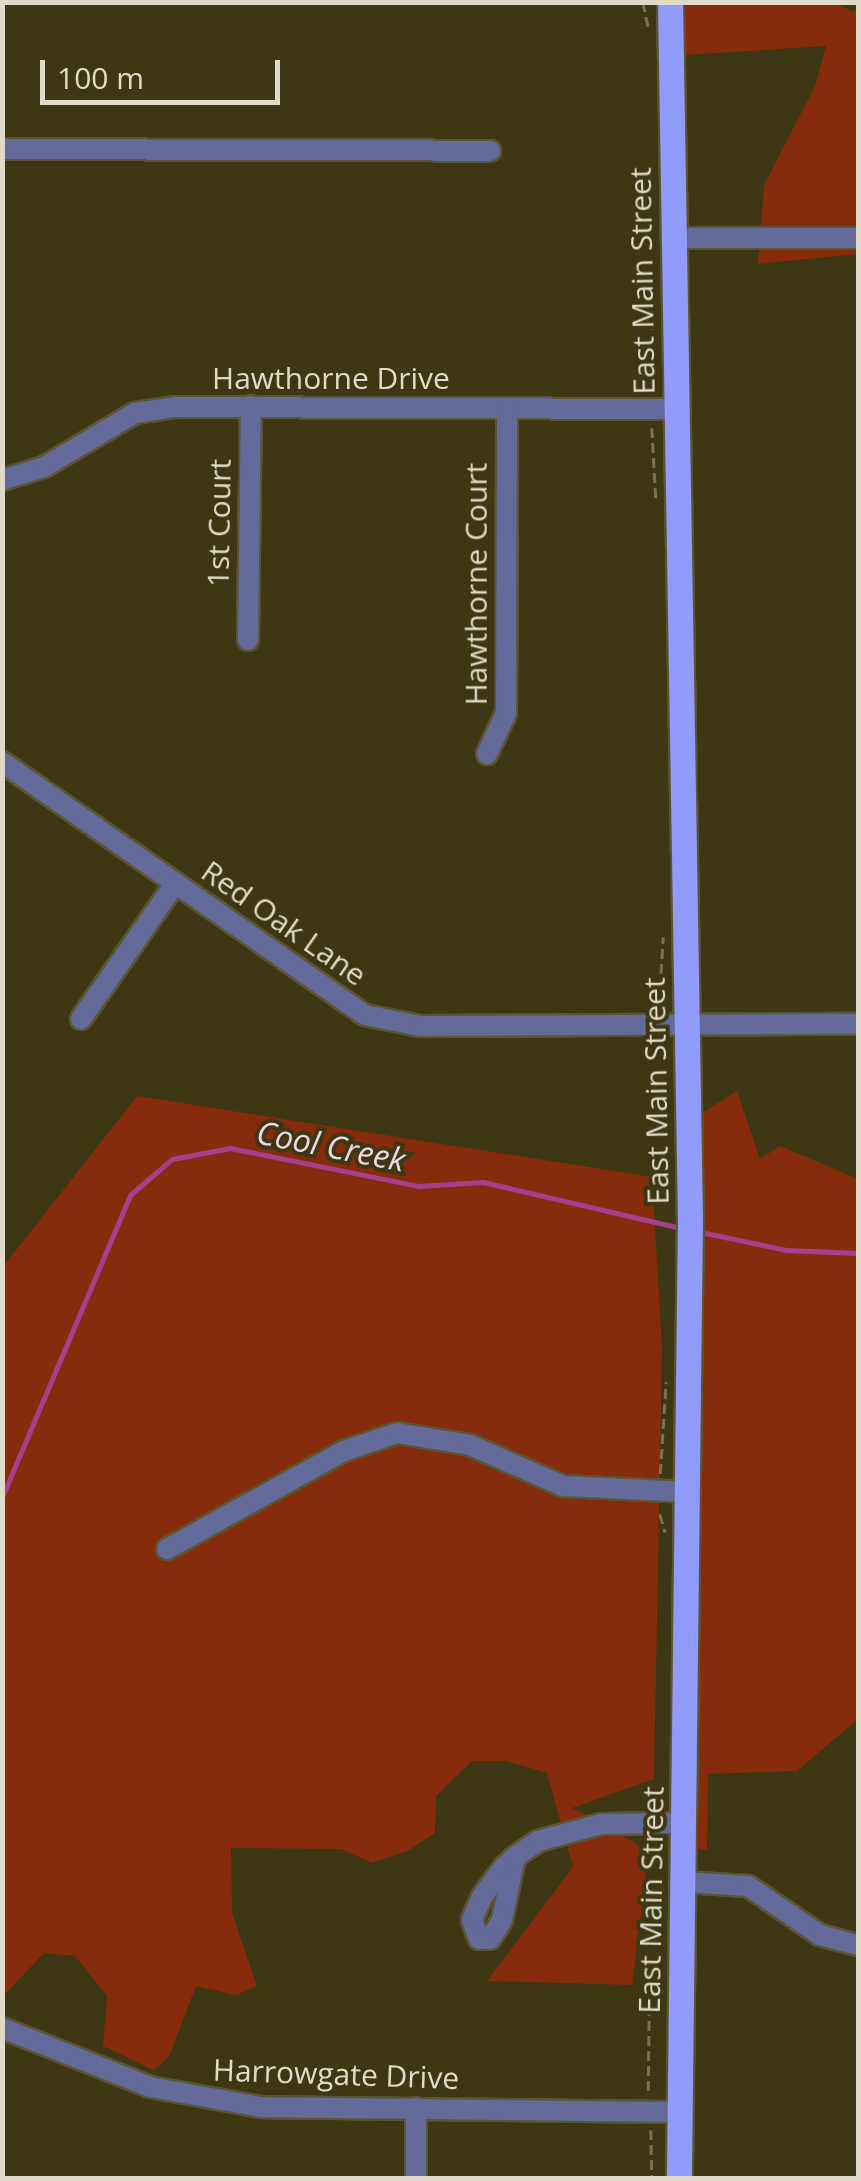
<!DOCTYPE html>
<style>
body{margin:0}
#map{position:relative;width:861px;height:2181px;overflow:hidden;background:#3e3714;font-family:"Open Sans",sans-serif}
div>[style]{position:absolute}
.green>*{inset:0;background:#862c0c}
.stream>*{height:5px;margin:-2.5px;padding:0 2.5px;transform-origin:2.5px;border-radius:2.5px;background:#a53f8d}
.path>*{height:2.5px;margin-top:-1.25px;transform-origin:0;background:repeating-linear-gradient(90deg,#777254 0 10px,transparent 0 15px)}
.roads{filter:drop-shadow(2px 0 #5b5534) drop-shadow(-2px 0 #5b5534) drop-shadow(0 2px #5b5534) drop-shadow(0 -2px #5b5534)}
.minor>*{height:20px;margin:-10px;padding:0 10px;transform-origin:10px;border-radius:10px;background:#646a99}
.major>*{height:25px;margin:-12.5px;padding:0 12.5px;transform-origin:12.5px;border-radius:12.5px;background:#919bfa}
span{translate:-50% -50%;white-space:nowrap;text-align:center;line-height:1.15;-webkit-text-stroke:8px #3e3714;paint-order:stroke}
.street-label{font-size:30px;color:#dfdbc8}
.water-label{font-size:32px;color:#f0d5e7;font-style:italic}
.frame{position:absolute;inset:0;border:5px solid #dfdbc8;pointer-events:none}
.scale{position:absolute;left:40px;top:60px;width:240px;height:45px;box-sizing:border-box;border:5px solid #dfdbc8;border-top:0;padding-left:12px;font-size:30px;line-height:35px;white-space:nowrap;color:#dfdbc8;-webkit-text-stroke:8px #3e3714;paint-order:stroke}
</style>
<div id="map">
<div class="green">
<div style="clip-path:polygon(836px 2px,852px 12px,858px 8px,858px 254px,758px 264px,764px 185px,815px 86px,826px 46px,685px 55px,685px 3px)"></div>
<div style="clip-path:polygon(737px 1091px,760px 1159px,780px 1146px,858px 1179px,858px 1719px,797px 1771px,708px 1774px,707px 1851px,698px 1848px,697px 1116px)"></div>
<div style="clip-path:polygon(137px 1096px,652px 1177px,662px 1348px,654px 1779px,572px 1808px,649px 1851px,632px 1985px,487px 1981px,573px 1867px,547px 1773px,507px 1761px,472px 1761px,436px 1796px,435px 1833px,407px 1851px,372px 1863px,342px 1849px,231px 1848px,232px 1913px,257px 1986px,236px 1995px,196px 1986px,169px 2057px,154px 2070px,103px 2046px,107px 1996px,75px 1956px,44px 1953px,3px 1996px,3px 1267px)"></div>
</div>
<div class="stream">
<div style="left:696px;top:1231px;width:92px;rotate:11.9deg"></div>
<div style="left:786px;top:1250px;width:72px;rotate:2.4deg"></div>
<div style="left:2px;top:1497px;width:328px;rotate:-67deg"></div>
<div style="left:130px;top:1195px;width:55px;rotate:-40.6deg"></div>
<div style="left:172px;top:1159px;width:59px;rotate:-10.7deg"></div>
<div style="left:230px;top:1148px;width:193px;rotate:11.4deg"></div>
<div style="left:419px;top:1186px;width:64px;rotate:-3.6deg"></div>
<div style="left:483px;top:1182px;width:202px;rotate:13.1deg"></div>
</div>
<div class="path">
<div style="left:643px;top:2px;width:25px;rotate:78deg"></div>
<div style="left:651px;top:390px;width:87px;rotate:-88.7deg"></div>
<div style="left:652px;top:428px;width:72px;rotate:86.8deg"></div>
<div style="left:659px;top:1004px;width:67px;rotate:-86.6deg"></div>
<div style="left:660px;top:1474px;width:92px;rotate:-86.3deg"></div>
<div style="left:660px;top:1514px;width:19px;rotate:74deg"></div>
<div style="left:648px;top:2091px;width:78px;rotate:-89.3deg"></div>
<div style="left:649px;top:2013px;width:20px;rotate:-53deg"></div>
<div style="left:651px;top:2130px;width:48px;rotate:88.8deg"></div>
</div>
<div class="roads">
<div class="minor">
<div style="left:2px;top:149px;width:488px;rotate:0.2deg"></div>
<div style="left:673px;top:238px;width:185px"></div>
<div style="left:2px;top:480px;width:44px;rotate:-17.2deg"></div>
<div style="left:44px;top:467px;width:106px;rotate:-30.7deg"></div>
<div style="left:135px;top:413px;width:40px;rotate:-8.5deg"></div>
<div style="left:175px;top:407px;width:502px;rotate:0.23deg"></div>
<div style="left:248px;top:640px;width:234px;rotate:-89.3deg"></div>
<div style="left:487px;top:754px;width:45px;rotate:-65.1deg"></div>
<div style="left:506px;top:713px;width:304px;rotate:-89.8deg"></div>
<div style="left:2px;top:762px;width:442px;rotate:34.9deg"></div>
<div style="left:365px;top:1015px;width:56px;rotate:11.3deg"></div>
<div style="left:420px;top:1026px;width:438px;rotate:-0.3deg"></div>
<div style="left:81px;top:1019px;width:165px;rotate:-55.2deg"></div>
<div style="left:167px;top:1549px;width:202px;rotate:-29deg"></div>
<div style="left:344px;top:1451px;width:56px;rotate:-18.8deg"></div>
<div style="left:397px;top:1433px;width:74px;rotate:9.3deg"></div>
<div style="left:470px;top:1445px;width:102px;rotate:23.8deg"></div>
<div style="left:563px;top:1486px;width:126px;rotate:2.7deg"></div>
<div style="left:515px;top:1857px;width:64px;rotate:101.7deg"></div>
<div style="left:502px;top:1920px;width:22px;rotate:122deg"></div>
<div style="left:490px;top:1939px;width:11px;rotate:180deg"></div>
<div style="left:479px;top:1939px;width:20px;rotate:-110deg"></div>
<div style="left:472px;top:1920px;width:25px;rotate:-67deg"></div>
<div style="left:482px;top:1897px;width:36px;rotate:-54deg"></div>
<div style="left:503px;top:1868px;width:16px;rotate:-43deg"></div>
<div style="left:515px;top:1857px;width:28px;rotate:-35deg"></div>
<div style="left:538px;top:1841px;width:65px;rotate:-15.1deg"></div>
<div style="left:601px;top:1824px;width:84px;rotate:-0.7deg"></div>
<div style="left:684px;top:1882px;width:64px;rotate:3.6deg"></div>
<div style="left:748px;top:1886px;width:87px;rotate:34.2deg"></div>
<div style="left:820px;top:1935px;width:39px;rotate:15deg"></div>
<div style="left:2px;top:2028px;width:159px;rotate:21.7deg"></div>
<div style="left:150px;top:2087px;width:113px;rotate:10.2deg"></div>
<div style="left:261px;top:2107px;width:418px;rotate:0.7deg"></div>
<div style="left:416px;top:2108px;width:70px;rotate:90deg"></div>
</div>
<div class="major">
<div style="left:670px;top:2px;width:1214px;rotate:89.06deg"></div>
<div style="left:690px;top:1216px;width:962px;rotate:90.66deg"></div>
</div>
</div>
<div class="street-label">
<span style="left:642px;top:281px;rotate:-91deg">East Main Street</span>
<span style="left:331px;top:378px">Hawthorne Drive</span>
<span style="left:219px;top:523px;rotate:-89deg">1st Court</span>
<span style="left:476px;top:584px;rotate:-90deg">Hawthorne Court</span>
<span style="left:284px;top:923px;rotate:35deg">Red Oak Lane</span>
<span style="left:656px;top:1091px;rotate:-91deg">East Main Street</span>
<span style="left:651px;top:1900px;rotate:-89deg">East Main Street</span>
<span style="left:336px;top:2074px;rotate:2deg">Harrowgate Drive</span>
</div>
<div class="water-label">
<span style="left:331px;top:1146px;rotate:11deg">Cool Creek</span>
</div>
<div class="frame"></div>
<div class="scale">100 m</div>
</div>
